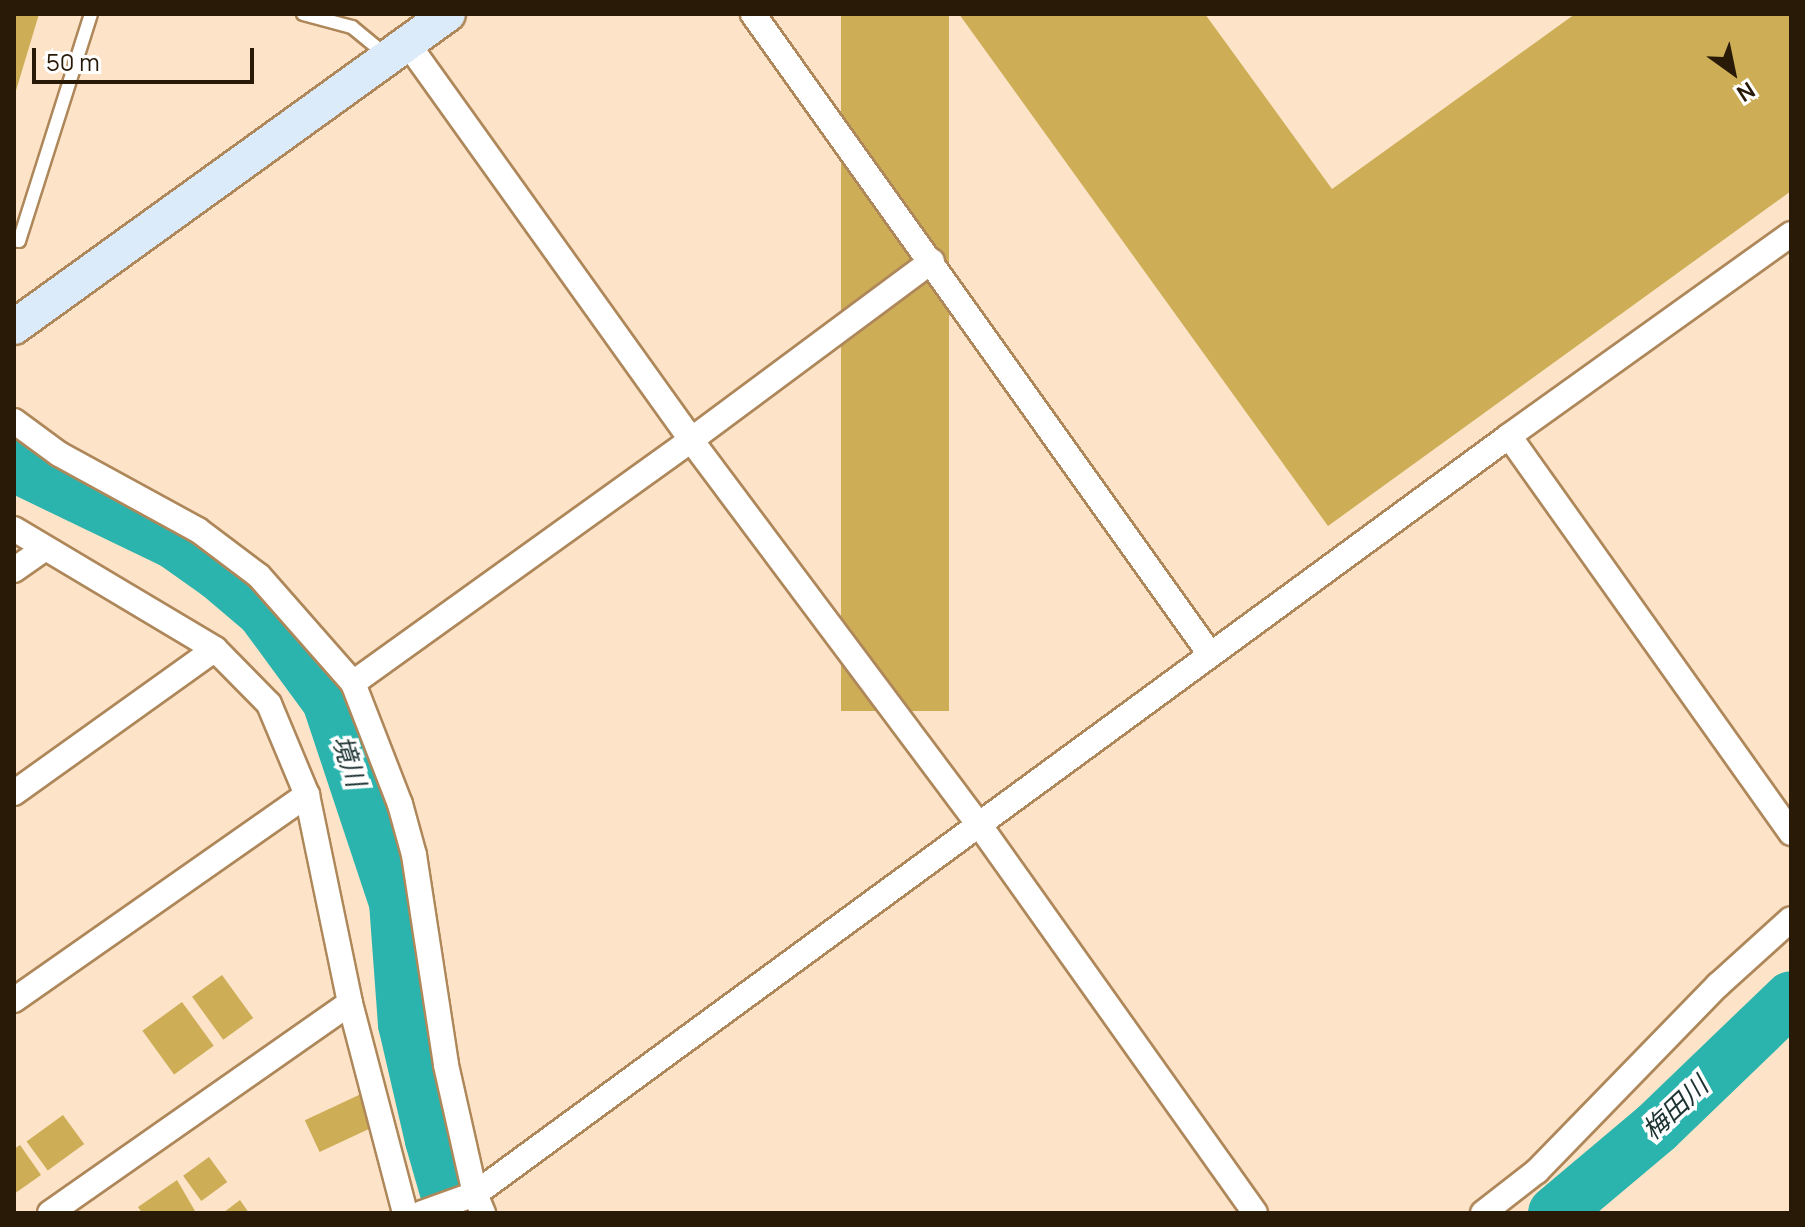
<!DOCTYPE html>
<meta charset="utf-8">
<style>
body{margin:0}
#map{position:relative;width:1805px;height:1227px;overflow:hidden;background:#fde4c8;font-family:Manrope,"Noto Sans JP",sans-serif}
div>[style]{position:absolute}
.river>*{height:54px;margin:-27px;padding:0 27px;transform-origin:27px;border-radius:27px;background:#2ab4ad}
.building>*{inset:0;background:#cdad56;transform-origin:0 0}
.roads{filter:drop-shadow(2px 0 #ae875a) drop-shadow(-2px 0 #ae875a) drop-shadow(0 2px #ae875a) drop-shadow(0 -2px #ae875a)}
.lane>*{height:12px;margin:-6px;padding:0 6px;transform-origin:6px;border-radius:6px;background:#fff}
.street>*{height:24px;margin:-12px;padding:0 12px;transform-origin:12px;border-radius:12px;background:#fff}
.secondary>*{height:34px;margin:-17px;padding:0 17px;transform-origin:17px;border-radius:17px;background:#dbebfa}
span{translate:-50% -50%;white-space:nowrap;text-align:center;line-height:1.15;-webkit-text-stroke:7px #fff;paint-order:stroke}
.water-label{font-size:26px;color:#1b3230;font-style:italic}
.frame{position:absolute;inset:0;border:16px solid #291a07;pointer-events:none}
.north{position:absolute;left:1693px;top:32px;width:80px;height:80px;-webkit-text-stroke:6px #fff;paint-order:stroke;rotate:147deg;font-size:22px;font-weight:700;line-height:32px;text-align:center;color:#291a07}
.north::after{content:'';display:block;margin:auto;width:28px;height:36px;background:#291a07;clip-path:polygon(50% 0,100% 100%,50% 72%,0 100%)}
.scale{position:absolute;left:32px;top:48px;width:222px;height:36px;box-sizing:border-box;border:4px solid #291a07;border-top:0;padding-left:10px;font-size:24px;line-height:28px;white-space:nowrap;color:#291a07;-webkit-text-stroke:6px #fff;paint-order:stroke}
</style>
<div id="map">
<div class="river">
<div style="left:14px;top:465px;width:178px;rotate:25.7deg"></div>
<div style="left:174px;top:542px;width:54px;rotate:35.2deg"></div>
<div style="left:218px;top:573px;width:59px;rotate:40.2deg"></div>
<div style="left:263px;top:611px;width:112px;rotate:53.7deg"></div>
<div style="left:329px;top:701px;width:212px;rotate:71.6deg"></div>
<div style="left:396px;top:902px;width:122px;rotate:85.8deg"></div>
<div style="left:405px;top:1024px;width:119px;rotate:76.9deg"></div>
<div style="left:432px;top:1140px;width:76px;rotate:74deg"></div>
<div style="left:1555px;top:1213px;width:132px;rotate:-40.1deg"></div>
<div style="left:1656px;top:1128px;width:187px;rotate:-43.9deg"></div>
</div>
<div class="building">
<div style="clip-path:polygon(14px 14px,39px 14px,15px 94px,14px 94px)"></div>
<div style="left:841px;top:14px;width:108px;height:697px"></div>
<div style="clip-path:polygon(959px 14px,1205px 14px,1332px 189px,1575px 14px,1791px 14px,1791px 191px,1328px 526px)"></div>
<div style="left:222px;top:975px;width:53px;height:37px;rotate:54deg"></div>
<div style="left:182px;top:1002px;width:54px;height:49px;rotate:54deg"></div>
<div style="left:361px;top:1094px;width:35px;height:62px;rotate:65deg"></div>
<div style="left:63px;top:1115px;width:36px;height:45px;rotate:54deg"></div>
<div style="clip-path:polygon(20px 1145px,41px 1175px,14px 1194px,14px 1149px)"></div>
<div style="left:209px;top:1157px;width:31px;height:32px;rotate:54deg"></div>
<div style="clip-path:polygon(177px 1180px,195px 1211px,142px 1213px,138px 1207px)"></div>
<div style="clip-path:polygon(240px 1200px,249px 1213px,223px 1213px)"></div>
</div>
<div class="roads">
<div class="lane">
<div style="left:303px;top:14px;width:51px;rotate:14.9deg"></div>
<div style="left:352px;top:27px;width:44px;rotate:39.5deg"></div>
<div style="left:14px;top:240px;width:5px;rotate:11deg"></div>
<div style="left:19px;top:241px;width:238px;rotate:-72.4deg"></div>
</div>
<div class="street">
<div style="left:753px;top:14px;width:786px;rotate:54.47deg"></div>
<div style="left:408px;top:44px;width:487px;rotate:54.4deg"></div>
<div style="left:691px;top:440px;width:479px;rotate:53.2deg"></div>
<div style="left:978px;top:823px;width:478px;rotate:54.6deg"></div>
<div style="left:14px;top:421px;width:56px;rotate:36.3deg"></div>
<div style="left:59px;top:454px;width:158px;rotate:28.7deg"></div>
<div style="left:198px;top:530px;width:76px;rotate:37deg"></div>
<div style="left:259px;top:576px;width:142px;rotate:48.7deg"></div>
<div style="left:353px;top:683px;width:130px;rotate:68.8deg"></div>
<div style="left:400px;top:804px;width:53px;rotate:74.6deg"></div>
<div style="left:414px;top:855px;width:212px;rotate:81.3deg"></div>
<div style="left:446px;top:1065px;width:132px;rotate:77.3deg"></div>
<div style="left:475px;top:1194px;width:21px;rotate:67deg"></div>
<div style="left:1509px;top:436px;width:487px;rotate:54.6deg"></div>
<div style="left:14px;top:529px;width:234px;rotate:30.8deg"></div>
<div style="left:215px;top:649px;width:77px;rotate:45.5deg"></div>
<div style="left:269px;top:704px;width:99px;rotate:67.3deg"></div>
<div style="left:307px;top:795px;width:212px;rotate:78.3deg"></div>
<div style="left:350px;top:1003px;width:217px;rotate:75.3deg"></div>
<div style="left:14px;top:570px;width:38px;rotate:-35deg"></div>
<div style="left:353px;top:683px;width:416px;rotate:-35.7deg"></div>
<div style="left:691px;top:440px;width:300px;rotate:-36.6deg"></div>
<div style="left:14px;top:793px;width:247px;rotate:-35.6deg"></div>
<div style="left:14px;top:1000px;width:358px;rotate:-35deg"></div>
<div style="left:50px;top:1213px;width:366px;rotate:-35deg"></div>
<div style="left:422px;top:1213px;width:56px;rotate:-19.7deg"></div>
<div style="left:475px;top:1194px;width:1282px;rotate:-36.24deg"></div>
<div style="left:1509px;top:436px;width:347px;rotate:-35.6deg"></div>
<div style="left:1483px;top:1213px;width:68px;rotate:-37.9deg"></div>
<div style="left:1537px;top:1171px;width:260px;rotate:-45.8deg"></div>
<div style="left:1718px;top:985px;width:98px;rotate:-42.1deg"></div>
</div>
<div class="secondary">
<div style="left:14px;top:327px;width:535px;rotate:-35.8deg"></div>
</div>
</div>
<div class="water-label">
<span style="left:349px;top:761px;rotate:72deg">境川</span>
<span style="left:1675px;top:1108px;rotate:-43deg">梅田川</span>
</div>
<div class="frame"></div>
<div class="north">N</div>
<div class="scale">50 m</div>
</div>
